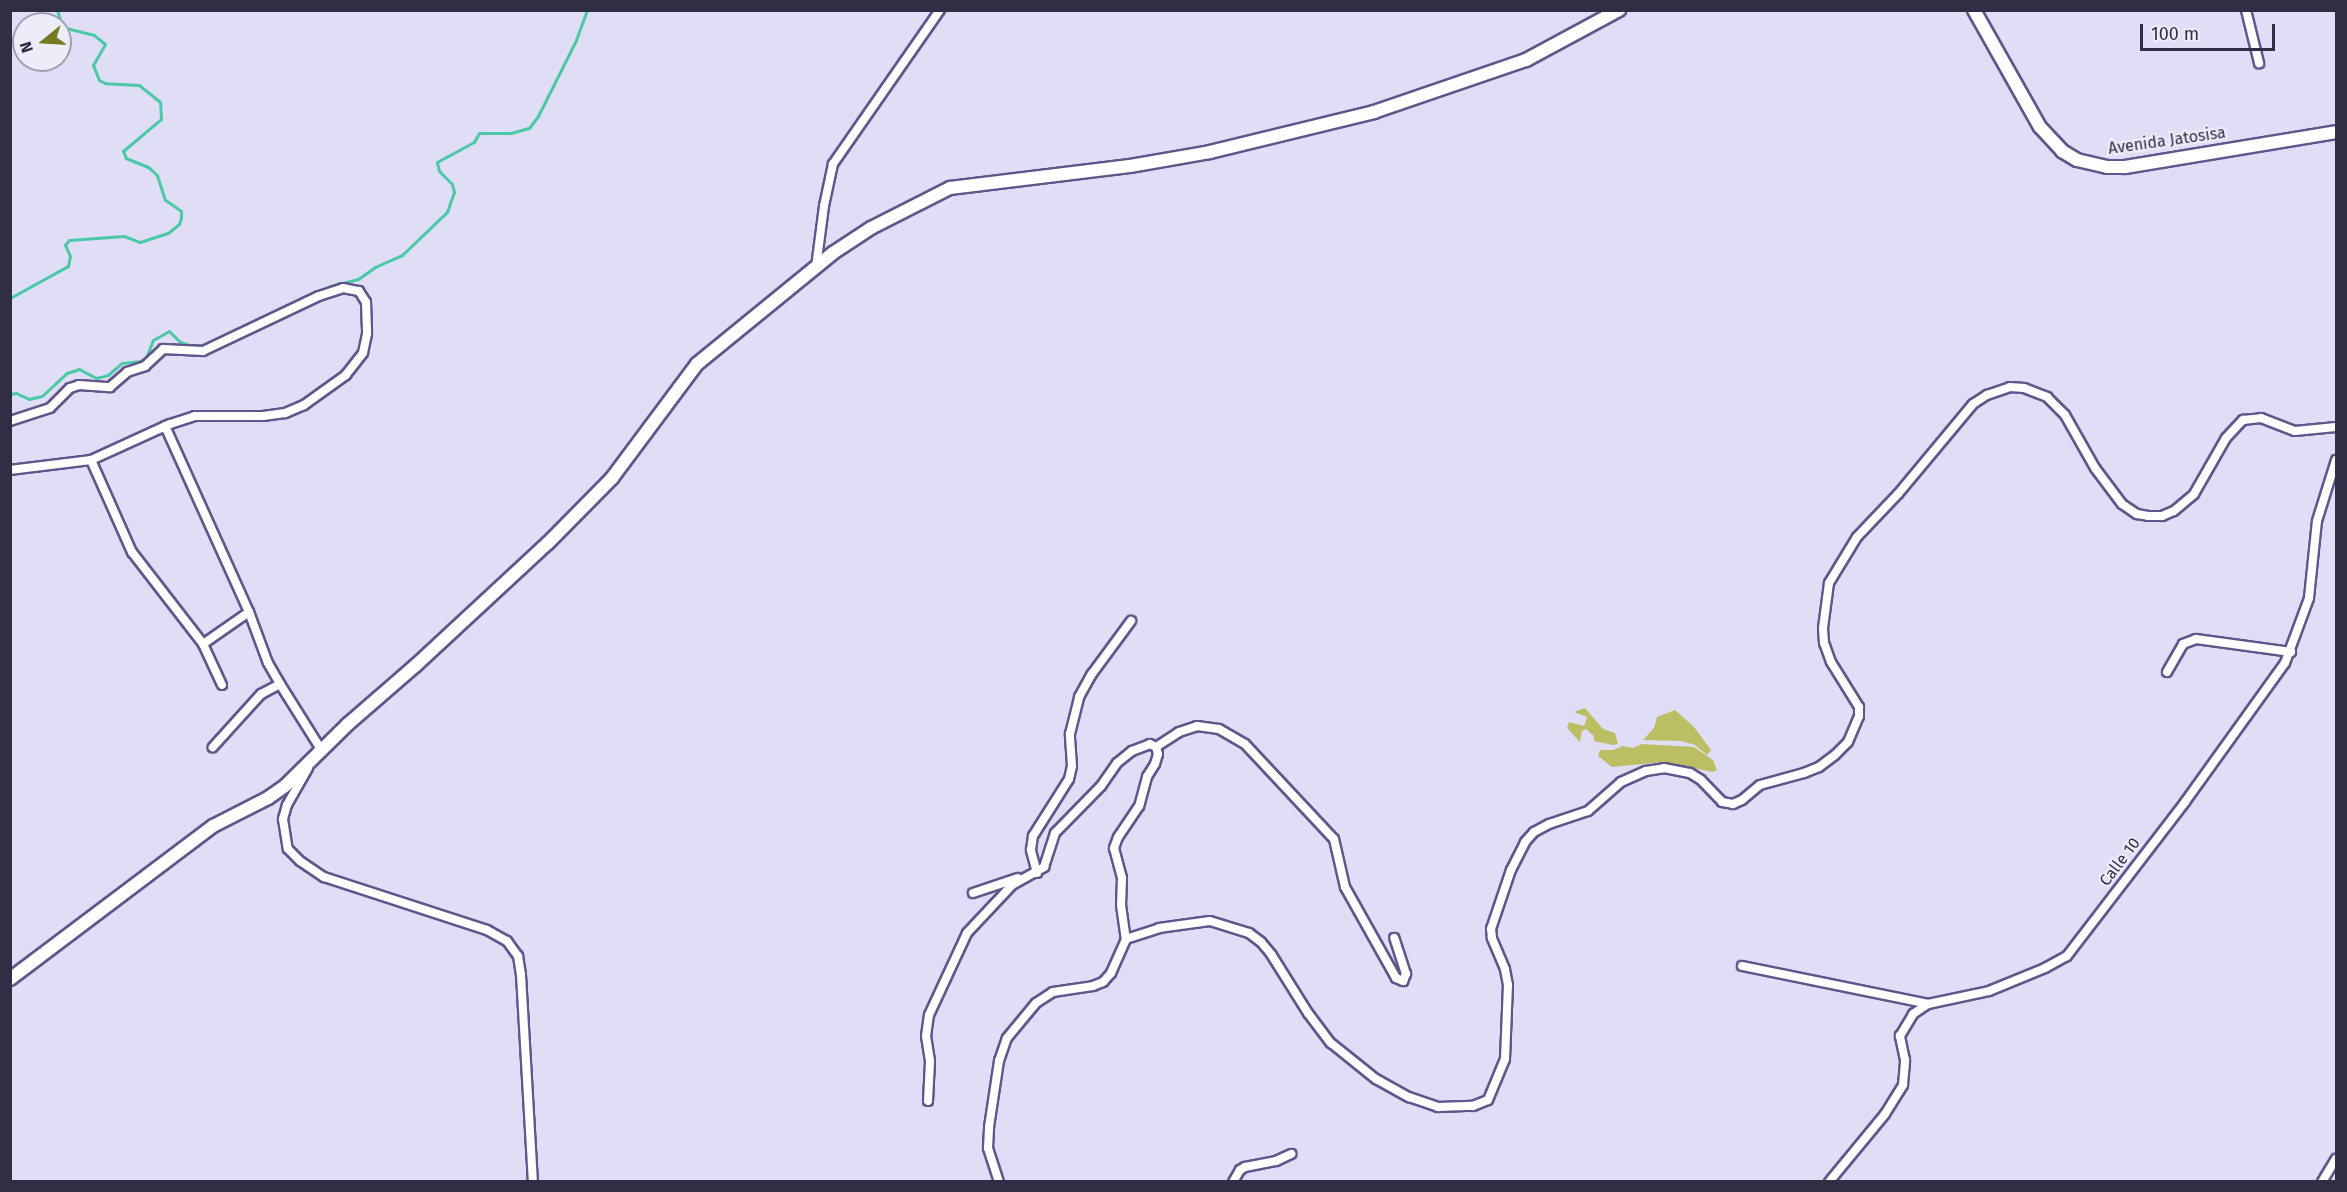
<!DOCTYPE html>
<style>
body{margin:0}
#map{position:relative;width:2347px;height:1192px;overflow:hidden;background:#e0ddf6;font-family:"Fira Sans",sans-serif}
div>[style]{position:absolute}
.green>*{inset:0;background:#bbbe62}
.stream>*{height:3px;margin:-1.5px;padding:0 1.5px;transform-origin:1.5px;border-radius:1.5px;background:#4bc9a5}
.roads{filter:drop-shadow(2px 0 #5f568c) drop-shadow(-2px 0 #5f568c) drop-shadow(0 2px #5f568c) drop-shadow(0 -2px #5f568c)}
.street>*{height:8px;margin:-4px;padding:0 4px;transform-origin:4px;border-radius:4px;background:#fff}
.secondary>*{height:12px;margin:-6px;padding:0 6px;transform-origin:6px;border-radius:6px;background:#fff}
span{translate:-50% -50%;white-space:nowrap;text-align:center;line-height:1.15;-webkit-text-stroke:4.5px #edecf9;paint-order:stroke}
.street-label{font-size:16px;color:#302d44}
.frame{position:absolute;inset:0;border:12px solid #302d44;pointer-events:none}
.north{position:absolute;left:12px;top:12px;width:60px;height:60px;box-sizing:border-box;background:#edecf9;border:2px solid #a1a0b1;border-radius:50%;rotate:252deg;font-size:16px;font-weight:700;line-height:24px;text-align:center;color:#302d44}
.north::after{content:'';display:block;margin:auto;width:21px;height:27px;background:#787a22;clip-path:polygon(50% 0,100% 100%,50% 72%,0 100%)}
.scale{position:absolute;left:2140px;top:24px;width:135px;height:27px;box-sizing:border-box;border:3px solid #302d44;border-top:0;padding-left:8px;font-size:18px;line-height:21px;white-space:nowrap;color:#302d44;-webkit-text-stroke:4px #edecf9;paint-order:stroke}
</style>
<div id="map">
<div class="green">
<div style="clip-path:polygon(1585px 708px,1603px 729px,1615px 733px,1618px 744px,1613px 745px,1594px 741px,1594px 736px,1586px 729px,1582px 731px,1580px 742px,1567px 728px,1569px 722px,1584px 726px,1587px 717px,1574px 712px)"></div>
<div style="clip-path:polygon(1675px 710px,1694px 727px,1711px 750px,1707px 755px,1695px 745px,1681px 741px,1643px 740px,1654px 728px,1657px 717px)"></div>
<div style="clip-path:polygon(1642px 744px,1694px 747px,1713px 760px,1717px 770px,1713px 772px,1663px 762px,1612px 767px,1598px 756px,1600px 750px,1613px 750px,1623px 746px,1633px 748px)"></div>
</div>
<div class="stream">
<div style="left:320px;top:292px;width:12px;rotate:-31deg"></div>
<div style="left:330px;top:286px;width:29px;rotate:-14deg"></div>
<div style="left:358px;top:279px;width:21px;rotate:-35deg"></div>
<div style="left:375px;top:267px;width:30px;rotate:-24deg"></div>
<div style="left:402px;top:255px;width:62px;rotate:-43.7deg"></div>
<div style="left:447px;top:212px;width:21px;rotate:-71deg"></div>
<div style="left:454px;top:192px;width:8px;rotate:-104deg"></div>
<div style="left:452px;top:184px;width:18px;rotate:-135deg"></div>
<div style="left:439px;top:171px;width:9px;rotate:-103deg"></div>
<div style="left:437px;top:162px;width:42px;rotate:-28.4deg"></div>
<div style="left:474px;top:142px;width:10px;rotate:-61deg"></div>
<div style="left:479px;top:133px;width:32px"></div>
<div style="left:511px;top:133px;width:19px;rotate:-16deg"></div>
<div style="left:529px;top:128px;width:15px;rotate:-53deg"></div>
<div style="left:538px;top:116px;width:85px;rotate:-63.4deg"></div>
<div style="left:576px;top:40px;width:32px;rotate:-70deg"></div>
<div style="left:10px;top:298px;width:66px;rotate:-28.9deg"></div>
<div style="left:68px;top:266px;width:10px;rotate:-79deg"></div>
<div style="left:70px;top:256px;width:12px;rotate:-114deg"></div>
<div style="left:65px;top:245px;width:6px;rotate:-51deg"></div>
<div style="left:69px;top:240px;width:55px;rotate:-4.2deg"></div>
<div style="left:124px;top:236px;width:17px;rotate:21deg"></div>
<div style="left:140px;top:242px;width:29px;rotate:-18deg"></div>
<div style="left:168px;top:233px;width:14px;rotate:-39deg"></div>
<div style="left:179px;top:224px;width:6px;rotate:-72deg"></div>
<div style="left:181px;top:218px;width:7px;rotate:-90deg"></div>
<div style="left:181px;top:211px;width:19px;rotate:-145deg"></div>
<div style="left:165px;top:200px;width:26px;rotate:-108deg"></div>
<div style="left:157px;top:175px;width:12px;rotate:-138deg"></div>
<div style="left:148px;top:167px;width:24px;rotate:-158deg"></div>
<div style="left:126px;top:158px;width:8px;rotate:-113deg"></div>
<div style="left:123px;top:151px;width:50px;rotate:-40.1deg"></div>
<div style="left:161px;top:119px;width:17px;rotate:-93deg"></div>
<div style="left:160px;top:102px;width:27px;rotate:-141deg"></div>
<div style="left:139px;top:85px;width:34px;rotate:-177deg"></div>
<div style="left:105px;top:83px;width:7px;rotate:-153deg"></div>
<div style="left:99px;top:80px;width:16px;rotate:-112deg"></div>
<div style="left:93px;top:65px;width:24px;rotate:-60deg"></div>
<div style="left:105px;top:44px;width:14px;rotate:-141deg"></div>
<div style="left:94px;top:35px;width:33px;rotate:-166deg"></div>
<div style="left:62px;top:27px;width:18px;rotate:-106deg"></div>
<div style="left:10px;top:394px;width:6px;rotate:-9deg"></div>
<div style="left:16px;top:393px;width:14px;rotate:25deg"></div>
<div style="left:29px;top:399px;width:13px;rotate:-13deg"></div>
<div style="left:42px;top:396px;width:34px;rotate:-43deg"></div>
<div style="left:67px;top:373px;width:13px;rotate:-18deg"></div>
<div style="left:79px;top:369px;width:19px;rotate:28deg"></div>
<div style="left:96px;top:378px;width:12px;rotate:-14deg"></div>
<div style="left:108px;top:375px;width:18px;rotate:-41deg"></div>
<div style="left:122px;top:363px;width:18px;rotate:-6deg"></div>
<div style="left:140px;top:361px;width:7px;rotate:-27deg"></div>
<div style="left:146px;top:358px;width:19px;rotate:-69deg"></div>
<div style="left:153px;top:340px;width:18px;rotate:-29deg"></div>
<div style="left:169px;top:331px;width:16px;rotate:45deg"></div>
<div style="left:180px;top:342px;width:9px;rotate:18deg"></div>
<div style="left:189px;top:345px;width:20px"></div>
</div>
<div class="roads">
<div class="street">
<div style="left:2246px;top:10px;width:55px;rotate:76.2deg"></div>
<div style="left:816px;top:267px;width:62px;rotate:-82.5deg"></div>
<div style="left:824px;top:206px;width:43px;rotate:-77.9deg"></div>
<div style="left:833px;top:164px;width:188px;rotate:-55.2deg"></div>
<div style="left:10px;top:421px;width:42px;rotate:-18deg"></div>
<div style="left:50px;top:408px;width:28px;rotate:-45deg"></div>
<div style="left:70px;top:388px;width:9px;rotate:-18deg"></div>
<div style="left:79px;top:385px;width:31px;rotate:4deg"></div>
<div style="left:110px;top:387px;width:23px;rotate:-41deg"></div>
<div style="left:127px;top:372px;width:19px;rotate:-18deg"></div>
<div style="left:145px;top:366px;width:25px;rotate:-43deg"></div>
<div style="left:163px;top:349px;width:40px;rotate:2.9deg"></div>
<div style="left:203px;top:351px;width:128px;rotate:-25.4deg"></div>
<div style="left:319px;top:296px;width:25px;rotate:-18deg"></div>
<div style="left:343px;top:288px;width:16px;rotate:11deg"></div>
<div style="left:359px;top:291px;width:13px;rotate:58deg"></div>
<div style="left:366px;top:302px;width:32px;rotate:88deg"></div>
<div style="left:367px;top:334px;width:19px;rotate:102deg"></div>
<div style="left:363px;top:353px;width:28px;rotate:128deg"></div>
<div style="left:346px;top:375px;width:52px;rotate:144.5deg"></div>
<div style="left:304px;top:405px;width:21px;rotate:157deg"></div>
<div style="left:285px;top:413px;width:22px;rotate:172deg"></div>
<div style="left:263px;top:416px;width:68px;rotate:180deg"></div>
<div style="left:195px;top:416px;width:26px;rotate:162deg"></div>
<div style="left:170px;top:424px;width:87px;rotate:155.5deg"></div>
<div style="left:91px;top:460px;width:82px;rotate:173deg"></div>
<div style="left:165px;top:426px;width:204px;rotate:65.7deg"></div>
<div style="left:249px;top:612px;width:54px;rotate:69.6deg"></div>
<div style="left:268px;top:663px;width:24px;rotate:60deg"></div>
<div style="left:280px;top:684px;width:21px;rotate:152deg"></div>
<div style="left:261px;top:694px;width:72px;rotate:132.2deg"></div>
<div style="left:91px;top:460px;width:101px;rotate:66deg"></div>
<div style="left:132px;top:552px;width:116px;rotate:52.3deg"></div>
<div style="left:203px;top:644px;width:45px;rotate:65.1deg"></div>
<div style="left:203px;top:644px;width:56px;rotate:-34.8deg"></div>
<div style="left:2167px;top:672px;width:32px;rotate:-60deg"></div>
<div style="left:2183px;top:644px;width:14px;rotate:-21deg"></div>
<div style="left:2196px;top:639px;width:96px;rotate:7.8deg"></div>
<div style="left:280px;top:684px;width:79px;rotate:57.9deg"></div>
<div style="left:1156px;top:747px;width:27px;rotate:-33deg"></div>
<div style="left:1179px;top:732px;width:19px;rotate:-18deg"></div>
<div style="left:1197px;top:726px;width:22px;rotate:8deg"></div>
<div style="left:1219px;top:729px;width:30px;rotate:30deg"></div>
<div style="left:1245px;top:744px;width:130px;rotate:46.9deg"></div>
<div style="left:1334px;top:839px;width:49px;rotate:77.1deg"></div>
<div style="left:1345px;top:887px;width:104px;rotate:60.7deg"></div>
<div style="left:1396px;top:978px;width:8px;rotate:23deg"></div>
<div style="left:1403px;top:981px;width:8px;rotate:-67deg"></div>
<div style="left:1406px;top:974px;width:38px;rotate:-108deg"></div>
<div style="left:308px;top:768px;width:43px;rotate:119.6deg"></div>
<div style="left:287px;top:805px;width:15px;rotate:106deg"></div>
<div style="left:283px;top:819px;width:30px;rotate:81deg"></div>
<div style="left:288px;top:849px;width:17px;rotate:45deg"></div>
<div style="left:300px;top:861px;width:29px;rotate:34deg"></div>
<div style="left:324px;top:877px;width:171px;rotate:18deg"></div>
<div style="left:487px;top:930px;width:23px;rotate:29deg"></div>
<div style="left:507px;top:941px;width:19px;rotate:54deg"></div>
<div style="left:518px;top:956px;width:19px;rotate:81deg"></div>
<div style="left:521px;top:975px;width:207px;rotate:86.7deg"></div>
<div style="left:1037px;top:873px;width:24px;rotate:-105deg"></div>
<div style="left:1031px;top:850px;width:14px;rotate:-82deg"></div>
<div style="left:1033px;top:836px;width:67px;rotate:-57.7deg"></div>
<div style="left:1069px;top:779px;width:13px;rotate:-77deg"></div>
<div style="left:1072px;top:766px;width:32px;rotate:-94deg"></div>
<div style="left:1070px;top:734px;width:38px;rotate:-76deg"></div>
<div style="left:1079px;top:697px;width:26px;rotate:-61deg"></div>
<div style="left:1092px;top:674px;width:66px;rotate:-53.7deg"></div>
<div style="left:973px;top:893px;width:47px;rotate:-18.4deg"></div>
<div style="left:1742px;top:966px;width:190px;rotate:11.5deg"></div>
<div style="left:928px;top:1101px;width:40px;rotate:-87.1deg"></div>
<div style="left:930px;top:1061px;width:25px;rotate:-99deg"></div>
<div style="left:926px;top:1036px;width:21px;rotate:-82deg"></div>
<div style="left:929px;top:1015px;width:90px;rotate:-65.1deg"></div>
<div style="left:967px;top:933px;width:66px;rotate:-46.8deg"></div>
<div style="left:1012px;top:885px;width:37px;rotate:-29deg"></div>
<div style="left:1044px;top:867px;width:36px;rotate:-72deg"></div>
<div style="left:1055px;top:833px;width:66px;rotate:-45.6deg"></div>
<div style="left:1101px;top:786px;width:28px;rotate:-55deg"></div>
<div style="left:1117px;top:763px;width:19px;rotate:-39deg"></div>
<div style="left:1132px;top:751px;width:19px;rotate:-21deg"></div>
<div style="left:1150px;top:744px;width:7px;rotate:27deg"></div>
<div style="left:1156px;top:747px;width:7px;rotate:74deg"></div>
<div style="left:1158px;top:754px;width:10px;rotate:107deg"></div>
<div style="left:1155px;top:764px;width:15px;rotate:122deg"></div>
<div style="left:1147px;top:777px;width:30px;rotate:105deg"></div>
<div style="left:1139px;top:806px;width:37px;rotate:124deg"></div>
<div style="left:1118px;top:837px;width:12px;rotate:110deg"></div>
<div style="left:1114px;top:848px;width:31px;rotate:75deg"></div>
<div style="left:1122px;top:878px;width:27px;rotate:92deg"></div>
<div style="left:1121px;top:905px;width:34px;rotate:82deg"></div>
<div style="left:999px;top:1182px;width:36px;rotate:-108deg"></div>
<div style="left:988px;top:1148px;width:21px;rotate:-87deg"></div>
<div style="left:989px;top:1127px;width:67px;rotate:-81.4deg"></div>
<div style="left:999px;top:1061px;width:24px;rotate:-71deg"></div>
<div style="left:1007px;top:1038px;width:45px;rotate:-50.4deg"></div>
<div style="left:1036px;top:1003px;width:20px;rotate:-33deg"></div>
<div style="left:1053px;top:992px;width:40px;rotate:-8.5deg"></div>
<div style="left:1093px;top:986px;width:11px;rotate:-22deg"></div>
<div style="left:1103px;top:982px;width:12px;rotate:-48deg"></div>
<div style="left:1111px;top:973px;width:37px;rotate:-66deg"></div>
<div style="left:1126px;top:939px;width:35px;rotate:-18deg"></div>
<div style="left:1159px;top:928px;width:51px;rotate:-7.8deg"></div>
<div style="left:1210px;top:921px;width:41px;rotate:17.1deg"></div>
<div style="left:1249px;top:933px;width:15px;rotate:37deg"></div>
<div style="left:1261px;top:942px;width:16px;rotate:50deg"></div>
<div style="left:1271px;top:954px;width:70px;rotate:57.9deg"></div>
<div style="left:1308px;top:1013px;width:38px;rotate:53deg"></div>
<div style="left:1331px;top:1043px;width:58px;rotate:38.7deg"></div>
<div style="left:1376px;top:1079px;width:38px;rotate:29deg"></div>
<div style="left:1409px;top:1097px;width:31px;rotate:19deg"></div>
<div style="left:1438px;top:1107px;width:35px;rotate:-2deg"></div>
<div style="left:1473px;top:1106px;width:16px;rotate:-22deg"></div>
<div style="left:1488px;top:1100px;width:44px;rotate:-67.5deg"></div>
<div style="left:1505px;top:1059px;width:74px;rotate:-87.7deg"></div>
<div style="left:1508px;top:985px;width:16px;rotate:-101deg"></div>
<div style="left:1505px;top:969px;width:34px;rotate:-113deg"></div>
<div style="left:1492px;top:938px;width:9px;rotate:-96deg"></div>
<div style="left:1491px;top:929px;width:62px;rotate:-71.3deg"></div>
<div style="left:1511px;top:870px;width:31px;rotate:-63deg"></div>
<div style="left:1525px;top:842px;width:13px;rotate:-48deg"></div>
<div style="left:1534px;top:832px;width:17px;rotate:-28deg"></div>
<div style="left:1549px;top:824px;width:41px;rotate:-18.4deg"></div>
<div style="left:1588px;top:811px;width:44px;rotate:-41.3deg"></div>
<div style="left:1621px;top:782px;width:27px;rotate:-24deg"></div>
<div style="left:1646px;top:771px;width:18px;rotate:-9deg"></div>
<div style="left:1664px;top:768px;width:26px;rotate:11deg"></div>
<div style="left:1690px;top:773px;width:13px;rotate:32deg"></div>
<div style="left:1701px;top:780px;width:30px;rotate:46deg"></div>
<div style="left:1722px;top:802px;width:11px;rotate:10deg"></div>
<div style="left:1733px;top:804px;width:10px;rotate:-24deg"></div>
<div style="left:1742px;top:800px;width:23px;rotate:-40deg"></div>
<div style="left:1760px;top:785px;width:46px;rotate:-15.3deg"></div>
<div style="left:1804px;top:773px;width:16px;rotate:-22deg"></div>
<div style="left:1819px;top:767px;width:20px;rotate:-37deg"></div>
<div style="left:1835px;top:755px;width:18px;rotate:-45deg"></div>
<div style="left:1848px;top:742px;width:28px;rotate:-67deg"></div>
<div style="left:1859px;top:716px;width:9px;rotate:-90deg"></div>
<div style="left:1859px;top:707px;width:53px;rotate:-121.9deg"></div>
<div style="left:1831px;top:662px;width:20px;rotate:-110deg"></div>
<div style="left:1824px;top:643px;width:15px;rotate:-94deg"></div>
<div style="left:1823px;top:628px;width:45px;rotate:-82.4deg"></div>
<div style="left:1829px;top:583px;width:54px;rotate:-58.7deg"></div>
<div style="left:1857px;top:537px;width:59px;rotate:-46.4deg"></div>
<div style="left:1898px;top:494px;width:117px;rotate:-50.2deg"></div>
<div style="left:1973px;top:404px;width:17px;rotate:-33deg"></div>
<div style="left:1987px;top:395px;width:24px;rotate:-19deg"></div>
<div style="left:2010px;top:387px;width:14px;rotate:4deg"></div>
<div style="left:2024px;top:388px;width:25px;rotate:21deg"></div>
<div style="left:2047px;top:397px;width:25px;rotate:45deg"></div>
<div style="left:2065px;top:415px;width:61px;rotate:60.5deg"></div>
<div style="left:2095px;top:468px;width:45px;rotate:53.1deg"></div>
<div style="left:2122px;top:504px;width:18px;rotate:34deg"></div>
<div style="left:2137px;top:514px;width:11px;rotate:10deg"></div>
<div style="left:2148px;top:516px;width:14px"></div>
<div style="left:2162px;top:516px;width:13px;rotate:-23deg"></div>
<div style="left:2174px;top:511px;width:26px;rotate:-40deg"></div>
<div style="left:2194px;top:494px;width:64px;rotate:-60.3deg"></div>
<div style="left:2226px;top:438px;width:25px;rotate:-47deg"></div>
<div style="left:2243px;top:420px;width:18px;rotate:-6deg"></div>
<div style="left:2261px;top:418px;width:36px;rotate:21deg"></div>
<div style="left:2295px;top:431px;width:41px;rotate:-5.6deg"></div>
<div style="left:1233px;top:1182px;width:14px;rotate:-60deg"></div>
<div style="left:1240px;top:1170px;width:6px;rotate:-31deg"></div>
<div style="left:1245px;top:1167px;width:32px;rotate:-11deg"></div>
<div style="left:1276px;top:1161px;width:17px;rotate:-25deg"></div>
<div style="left:1829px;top:1182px;width:88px;rotate:-50.5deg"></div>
<div style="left:1885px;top:1114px;width:34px;rotate:-58deg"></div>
<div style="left:1903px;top:1085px;width:25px;rotate:-85deg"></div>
<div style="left:1905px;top:1060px;width:25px;rotate:-102deg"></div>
<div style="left:1900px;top:1036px;width:26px;rotate:-59deg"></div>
<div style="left:1913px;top:1014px;width:18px;rotate:-34deg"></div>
<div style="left:1928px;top:1004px;width:62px;rotate:-12deg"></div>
<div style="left:1989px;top:991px;width:61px;rotate:-22.3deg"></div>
<div style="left:2045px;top:968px;width:25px;rotate:-29deg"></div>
<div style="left:2067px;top:956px;width:194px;rotate:-52.5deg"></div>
<div style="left:2185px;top:802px;width:171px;rotate:-54.3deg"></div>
<div style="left:2285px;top:663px;width:69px;rotate:-69.7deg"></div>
<div style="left:2309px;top:598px;width:77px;rotate:-84.1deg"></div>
<div style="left:2317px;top:521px;width:64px;rotate:-72.7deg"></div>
<div style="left:2322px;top:1182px;width:27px;rotate:-59deg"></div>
</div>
<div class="secondary">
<div style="left:1974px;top:10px;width:134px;rotate:60.6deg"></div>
<div style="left:2040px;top:127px;width:33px;rotate:47deg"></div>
<div style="left:2062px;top:151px;width:17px;rotate:31deg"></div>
<div style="left:2077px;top:160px;width:31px;rotate:13deg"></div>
<div style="left:2107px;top:167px;width:18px"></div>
<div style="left:2125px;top:167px;width:214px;rotate:-9.4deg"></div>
<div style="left:10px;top:979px;width:254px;rotate:-37deg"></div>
<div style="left:213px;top:826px;width:62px;rotate:-27deg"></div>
<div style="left:268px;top:798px;width:21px;rotate:-35deg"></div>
<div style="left:285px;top:786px;width:88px;rotate:-44.5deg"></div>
<div style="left:348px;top:724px;width:89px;rotate:-40.9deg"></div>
<div style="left:415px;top:666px;width:181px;rotate:-42.8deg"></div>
<div style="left:548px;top:543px;width:91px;rotate:-45.4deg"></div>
<div style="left:612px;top:478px;width:142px;rotate:-53.3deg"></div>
<div style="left:697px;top:364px;width:176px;rotate:-39.2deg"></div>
<div style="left:833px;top:253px;width:45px;rotate:-33.3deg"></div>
<div style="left:871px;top:228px;width:89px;rotate:-26.9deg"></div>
<div style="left:950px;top:188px;width:181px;rotate:-7deg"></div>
<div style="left:1130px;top:166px;width:81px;rotate:-9.9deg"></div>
<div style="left:1210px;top:152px;width:169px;rotate:-13.7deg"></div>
<div style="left:1374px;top:112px;width:161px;rotate:-18.9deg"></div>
<div style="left:1526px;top:60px;width:106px;rotate:-28.3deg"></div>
</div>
</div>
<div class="street-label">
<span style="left:2167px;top:141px;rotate:-8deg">Avenida Jatosisa</span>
<span style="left:2120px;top:862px;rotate:-53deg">Calle 10</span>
</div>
<div class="frame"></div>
<div class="north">N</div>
<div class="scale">100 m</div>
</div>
